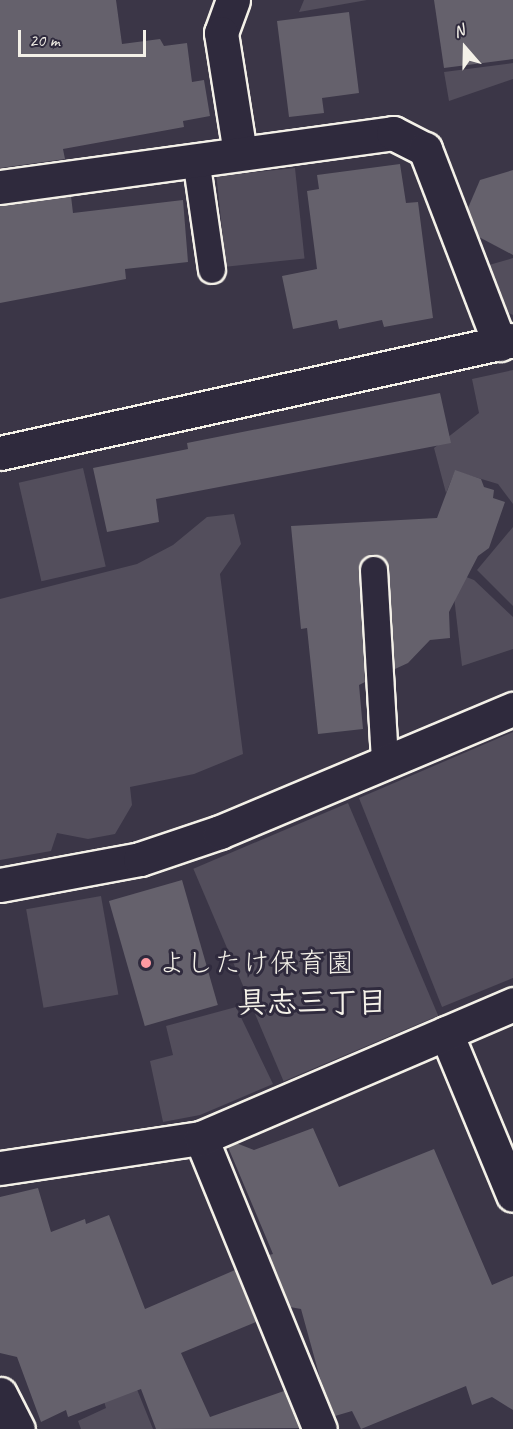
<!DOCTYPE html>
<meta charset="utf-8">
<style>
body{margin:0}
#map{position:relative;width:513px;height:1429px;overflow:hidden;background:#3b3647;font-family:Caveat,"Klee One",sans-serif}
div>[style]{position:absolute}
.green>*{inset:0;background:#534e5c;transform-origin:0 0}
.building>*{inset:0;background:#65616c;transform-origin:0 0}
.roads{filter:drop-shadow(2px 0 #f4f1e8) drop-shadow(-2px 0 #f4f1e8) drop-shadow(0 2px #f4f1e8) drop-shadow(0 -2px #f4f1e8)}
.lane>*{height:26px;margin:-13px;padding:0 13px;transform-origin:13px;border-radius:13px;background:#2f2a3d}
.street>*{height:33px;margin:-16.5px;padding:0 16.5px;transform-origin:16.5px;border-radius:16.5px;background:#2f2a3d}
.secondary>*{height:33px;margin:-16.5px;padding:0 16.5px;transform-origin:16.5px;border-radius:16.5px;background:#2f2a3d}
.dots>*{width:16px;height:16px;translate:-50% -50%;box-sizing:border-box;border:3px solid #2f2a3d;border-radius:50%}
span{translate:-50% -50%;white-space:nowrap;text-align:center;line-height:1.15;-webkit-text-stroke:6px #2f2a3d;paint-order:stroke}
.poi-label{font-size:28px;color:#f4f1e8}
.left{translate:0 -50%;text-align:left}
.neighbourhood-label{font-size:30px;color:#f4f1e8;font-weight:700}
.north{position:absolute;left:435px;top:18px;width:60px;height:60px;-webkit-text-stroke:4px #2f2a3d;paint-order:stroke;rotate:340deg;font-size:16px;font-weight:700;line-height:24px;text-align:center;color:#f4f1e8}
.north::after{content:'';display:block;margin:auto;width:21px;height:27px;background:#f4f1e8;clip-path:polygon(50% 0,100% 100%,50% 72%,0 100%)}
.scale{position:absolute;left:18px;top:30px;width:128px;height:27px;box-sizing:border-box;border:3px solid #f4f1e8;border-top:0;padding-left:8px;font-size:18px;line-height:21px;white-space:nowrap;color:#f4f1e8;-webkit-text-stroke:4px #2f2a3d;paint-order:stroke}
</style>
<div id="map">
<div class="green">
<div style="clip-path:polygon(304px 0,367px 0,299px 12px)"></div>
<div style="clip-path:polygon(513px 63px,513px 79px,449px 101px,444px 72px)"></div>
<div style="left:295px;top:168px;width:91px;height:79px;rotate:84deg"></div>
<div style="clip-path:polygon(513px 258px,513px 315px,506px 312px,489px 265px)"></div>
<div style="clip-path:polygon(513px 370px,513px 504px,498px 484px,455px 471px,446px 493px,434px 448px,479px 413px,472px 379px)"></div>
<div style="left:83px;top:468px;width:101px;height:66px;rotate:77deg"></div>
<div style="clip-path:polygon(234px 514px,241px 544px,220px 574px,243px 754px,194px 774px,130px 787px,132px 805px,115px 834px,88px 839px,57px 833px,51px 851px,0 860px,0 599px,137px 564px,173px 545px,207px 517px)"></div>
<div style="clip-path:polygon(513px 527px,513px 606px,477px 570px)"></div>
<div style="clip-path:polygon(451px 571px,474px 580px,513px 617px,513px 649px,462px 666px)"></div>
<div style="clip-path:polygon(513px 732px,513px 978px,442px 1007px,359px 798px)"></div>
<div style="left:348px;top:803px;width:231px;height:168px;rotate:67deg"></div>
<div style="left:101px;top:896px;width:100px;height:76px;rotate:80deg"></div>
<div style="clip-path:polygon(236px 1007px,273px 1084px,200px 1115px,163px 1122px,150px 1061px,173px 1055px,166px 1026px)"></div>
<div style="clip-path:polygon(134px 1382px,153px 1429px,81px 1429px,78px 1421px,106px 1408px,102px 1395px)"></div>
</div>
<div class="building">
<div style="clip-path:polygon(0 0,116px 0,122px 44px,160px 39px,164px 46px,187px 43px,192px 82px,204px 80px,210px 116px,183px 121px,184px 127px,63px 149px,65px 159px,0 168px)"></div>
<div style="clip-path:polygon(434px 0,513px 0,513px 59px,444px 68px)"></div>
<div style="clip-path:polygon(349px 12px,359px 93px,322px 98px,324px 113px,289px 117px,277px 21px)"></div>
<div style="clip-path:polygon(400px 164px,406px 203px,418px 202px,433px 318px,384px 327px,382px 320px,339px 329px,337px 320px,293px 329px,282px 276px,317px 269px,307px 191px,319px 189px,317px 175px)"></div>
<div style="clip-path:polygon(513px 170px,513px 255px,479px 237px,468px 208px,480px 180px)"></div>
<div style="clip-path:polygon(71px 196px,73px 213px,183px 200px,188px 262px,125px 269px,126px 279px,0 303px,0 205px)"></div>
<div style="clip-path:polygon(440px 393px,451px 443px,156px 499px,159px 522px,107px 532px,93px 468px,188px 449px,187px 443px)"></div>
<div style="clip-path:polygon(455px 470px,481px 479px,484px 487px,494px 490px,493px 498px,505px 502px,489px 548px,478px 556px,449px 612px,450px 638px,430px 640px,408px 663px,395px 669px,389px 569px,380px 556px,365px 558px,359px 571px,365px 682px,359px 685px,363px 729px,318px 734px,307px 628px,301px 629px,291px 526px,437px 518px)"></div>
<div style="left:182px;top:880px;width:130px;height:76px;rotate:74deg"></div>
<div style="clip-path:polygon(313px 1128px,339px 1187px,434px 1149px,492px 1285px,513px 1276px,513px 1410px,492px 1397px,472px 1405px,466px 1386px,361px 1429px,352px 1411px,335px 1416px,320px 1378px,301px 1309px,290px 1307px,269px 1255px,273px 1254px,228px 1147px,236px 1143px,254px 1150px)"></div>
<div style="clip-path:polygon(38px 1188px,51px 1232px,85px 1219px,86px 1224px,109px 1215px,145px 1309px,235px 1270px,256px 1322px,181px 1353px,210px 1417px,284px 1391px,299px 1428px,156px 1429px,141px 1389px,68px 1417px,66px 1410px,41px 1422px,17px 1357px,0 1353px,0 1197px)"></div>
</div>
<div class="roads">
<div class="lane">
<div style="left:196px;top:159px;width:112px;rotate:81.8deg"></div>
<div style="left:374px;top:570px;width:193px;rotate:86.7deg"></div>
</div>
<div class="street">
<div style="left:233px;top:0;width:35px;rotate:110deg"></div>
<div style="left:221px;top:33px;width:121px;rotate:81deg"></div>
<div style="left:0;top:187px;width:397px;rotate:-7.8deg"></div>
<div style="left:393px;top:133px;width:36px;rotate:27deg"></div>
<div style="left:425px;top:149px;width:209px;rotate:69deg"></div>
<div style="left:0;top:453px;width:525px;rotate:-12.42deg"></div>
<div style="left:446px;top:1033px;width:175px;rotate:67.5deg"></div>
<div style="left:201px;top:1138px;width:314px;rotate:67.8deg"></div>
<div style="left:0;top:1168px;width:203px;rotate:-8.5deg"></div>
<div style="left:201px;top:1138px;width:340px;rotate:-23.2deg"></div>
<div style="left:0;top:1394px;width:39px;rotate:63deg"></div>
</div>
<div class="secondary">
<div style="left:0;top:885px;width:142px;rotate:-10.5deg"></div>
<div style="left:140px;top:859px;width:84px;rotate:-18.6deg"></div>
<div style="left:220px;top:832px;width:318px;rotate:-22.8deg"></div>
</div>
</div>
<div class="dots">
<div style="left:146px;top:963px;background:#ff9aa2"></div>
</div>
<div class="poi-label">
<span class="left" style="left:158px;top:963px">よしたけ保育園</span>
</div>
<div class="neighbourhood-label">
<span style="left:312px;top:1002px">具志三丁目</span>
</div>
<div class="north">N</div>
<div class="scale">20 m</div>
</div>
